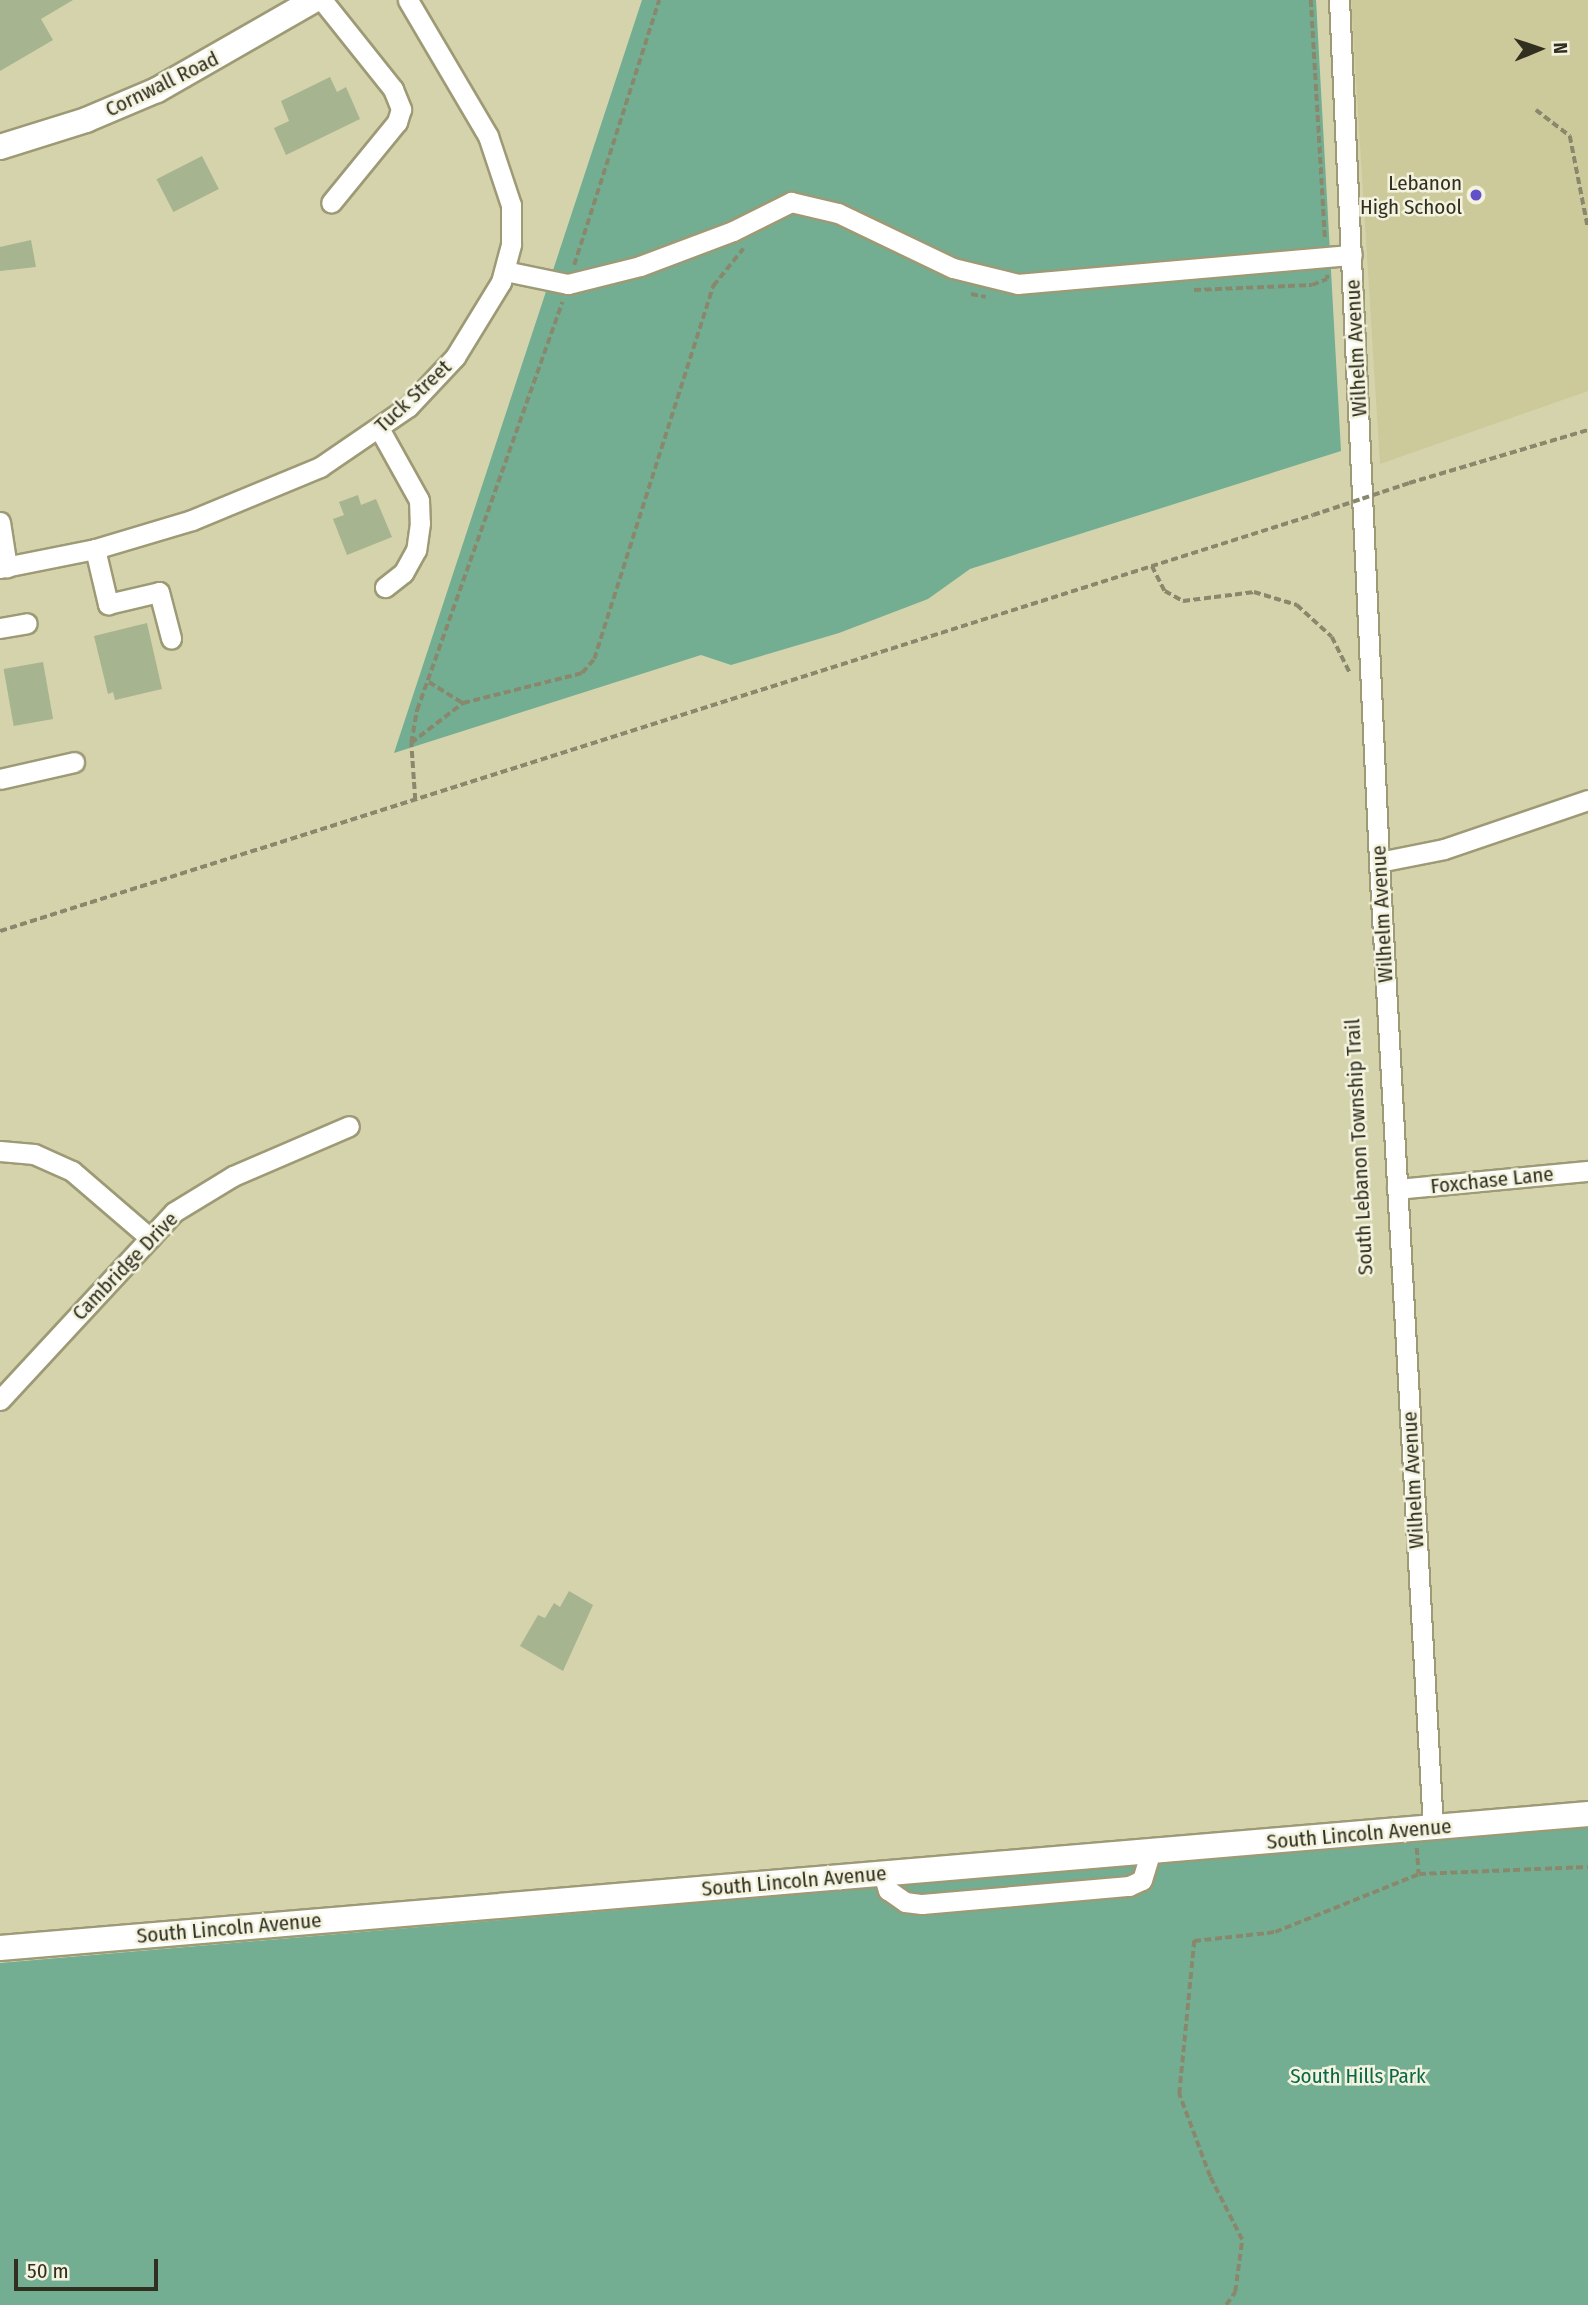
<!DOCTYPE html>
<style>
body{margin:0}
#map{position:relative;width:1588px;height:2305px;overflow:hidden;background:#d5d3ac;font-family:"Fira Sans Condensed",sans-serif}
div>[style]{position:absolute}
.built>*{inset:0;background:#ccc99a}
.green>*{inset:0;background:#73ae93}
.building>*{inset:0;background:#a6b490;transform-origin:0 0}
.path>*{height:3.5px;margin-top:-1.75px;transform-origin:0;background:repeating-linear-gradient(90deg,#89886c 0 7px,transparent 0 10.5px)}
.roads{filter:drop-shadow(2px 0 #9d9a75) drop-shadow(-2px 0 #9d9a75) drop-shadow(0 2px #9d9a75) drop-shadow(0 -2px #9d9a75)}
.minor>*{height:19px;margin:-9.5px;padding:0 9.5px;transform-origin:9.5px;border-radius:9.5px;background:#fff}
.major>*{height:24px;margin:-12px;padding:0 12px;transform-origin:12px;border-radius:12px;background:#fff}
.path-bridge>*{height:3.5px;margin-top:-1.75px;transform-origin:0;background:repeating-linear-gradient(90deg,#89886c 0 7px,transparent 0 10.5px)}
.dots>*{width:19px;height:19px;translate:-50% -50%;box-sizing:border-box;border:4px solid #f3f3df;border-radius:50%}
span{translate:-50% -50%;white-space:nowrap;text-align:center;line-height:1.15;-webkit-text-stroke:5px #f3f3df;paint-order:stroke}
.street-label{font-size:21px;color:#302f20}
.poi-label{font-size:21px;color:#302f20}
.right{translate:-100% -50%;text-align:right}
.park-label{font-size:21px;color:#09674a}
.north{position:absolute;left:1504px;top:14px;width:70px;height:70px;-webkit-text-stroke:5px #f3f3df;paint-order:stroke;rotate:88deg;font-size:19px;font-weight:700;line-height:28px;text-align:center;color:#302f20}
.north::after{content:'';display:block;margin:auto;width:24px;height:32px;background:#302f20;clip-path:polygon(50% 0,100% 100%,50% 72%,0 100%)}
.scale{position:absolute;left:14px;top:2259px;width:144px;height:32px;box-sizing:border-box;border:4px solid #302f20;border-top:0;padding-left:9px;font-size:21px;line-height:24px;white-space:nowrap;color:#302f20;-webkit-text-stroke:5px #f3f3df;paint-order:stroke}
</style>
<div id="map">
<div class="built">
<div style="clip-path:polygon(1351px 0,1588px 0,1588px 391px,1380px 464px)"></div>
</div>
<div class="green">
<div style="clip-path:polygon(642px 0,1316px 0,1341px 451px,970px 569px,928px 599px,839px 633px,731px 665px,701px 655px,394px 753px)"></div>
<div style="clip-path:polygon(1588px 1827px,1588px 2305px,0 2305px,0 1963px)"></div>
</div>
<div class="building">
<div style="clip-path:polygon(0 0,73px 0,41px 19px,53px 40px,0 71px)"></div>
<div style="clip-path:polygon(330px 77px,337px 92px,346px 87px,360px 119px,286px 155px,274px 128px,289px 121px,281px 101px)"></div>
<div style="left:202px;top:156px;width:37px;height:51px;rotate:63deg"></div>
<div style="clip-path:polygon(31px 240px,36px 267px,0 271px,0 247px)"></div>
<div style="clip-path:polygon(358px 495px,361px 505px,376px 499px,392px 537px,347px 555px,333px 519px,344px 515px,339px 502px)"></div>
<div style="clip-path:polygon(147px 623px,162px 689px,115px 700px,113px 692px,108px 694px,94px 636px)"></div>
<div style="left:43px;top:662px;width:58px;height:40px;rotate:80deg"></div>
<div style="clip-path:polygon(569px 1591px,593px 1605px,563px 1671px,520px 1646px,538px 1615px,545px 1618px,554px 1603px,560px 1607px)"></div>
</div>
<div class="path">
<div style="left:1311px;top:0;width:239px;rotate:86.6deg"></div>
<div style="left:1536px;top:110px;width:43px;rotate:37.4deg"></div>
<div style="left:1570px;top:136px;width:94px;rotate:78.9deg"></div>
<div style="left:574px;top:265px;width:278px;rotate:-72.2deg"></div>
<div style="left:1194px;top:290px;width:118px;rotate:-2.4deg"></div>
<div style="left:1312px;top:285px;width:16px;rotate:-22deg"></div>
<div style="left:1327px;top:279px;width:4px;rotate:-90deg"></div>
<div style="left:971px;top:294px;width:15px;rotate:11deg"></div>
<div style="left:1409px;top:483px;width:187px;rotate:-16.5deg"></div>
<div style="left:1152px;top:566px;width:28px;rotate:63deg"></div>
<div style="left:1165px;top:591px;width:21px;rotate:29deg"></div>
<div style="left:1183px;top:601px;width:72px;rotate:-7.2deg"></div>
<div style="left:1254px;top:592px;width:45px;rotate:16.8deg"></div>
<div style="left:1297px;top:605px;width:47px;rotate:42.4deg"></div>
<div style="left:1332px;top:637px;width:40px;rotate:63.4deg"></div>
<div style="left:429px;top:682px;width:40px;rotate:32deg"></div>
<div style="left:411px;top:743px;width:66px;rotate:-37.6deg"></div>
<div style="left:463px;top:703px;width:123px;rotate:-14.1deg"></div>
<div style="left:582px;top:673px;width:18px;rotate:-49deg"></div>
<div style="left:594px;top:659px;width:392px;rotate:-72.3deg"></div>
<div style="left:713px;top:286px;width:48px;rotate:-51deg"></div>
<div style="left:415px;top:800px;width:57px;rotate:-94deg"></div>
<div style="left:411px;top:743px;width:34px;rotate:-80deg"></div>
<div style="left:417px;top:710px;width:433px;rotate:-70.4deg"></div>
<div style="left:0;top:931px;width:1377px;rotate:-17.58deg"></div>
<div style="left:1417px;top:1848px;width:26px;rotate:86deg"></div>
<div style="left:1226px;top:2305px;width:16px;rotate:-55deg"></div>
<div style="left:1235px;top:2292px;width:52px;rotate:-82.3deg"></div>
<div style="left:1242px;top:2240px;width:71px;rotate:-116.9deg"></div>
<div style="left:1210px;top:2177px;width:89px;rotate:-110.5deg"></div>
<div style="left:1179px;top:2094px;width:154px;rotate:-84.4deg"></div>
<div style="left:1194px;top:1941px;width:81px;rotate:-6.3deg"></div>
<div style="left:1275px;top:1932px;width:155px;rotate:-21.9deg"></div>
<div style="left:1419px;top:1874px;width:169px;rotate:-2.4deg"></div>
</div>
<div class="roads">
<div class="minor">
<div style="left:322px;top:0;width:114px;rotate:51.4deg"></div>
<div style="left:393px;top:89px;width:22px;rotate:68deg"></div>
<div style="left:401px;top:109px;width:14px;rotate:107deg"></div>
<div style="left:397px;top:122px;width:104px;rotate:129.2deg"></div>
<div style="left:1339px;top:0;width:863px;rotate:87.34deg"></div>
<div style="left:1379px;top:862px;width:968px;rotate:86.8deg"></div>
<div style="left:505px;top:271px;width:64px;rotate:11.7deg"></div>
<div style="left:568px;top:284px;width:74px;rotate:-14deg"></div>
<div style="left:640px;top:266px;width:99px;rotate:-20.6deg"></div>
<div style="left:733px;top:231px;width:65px;rotate:-26.6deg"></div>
<div style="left:791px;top:202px;width:48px;rotate:13.2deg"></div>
<div style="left:838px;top:213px;width:127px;rotate:25.6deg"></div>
<div style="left:953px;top:268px;width:67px;rotate:13.8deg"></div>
<div style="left:1018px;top:284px;width:335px;rotate:-5deg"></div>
<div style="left:380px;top:430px;width:80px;rotate:60.9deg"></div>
<div style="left:419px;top:500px;width:23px;rotate:88deg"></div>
<div style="left:420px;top:523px;width:27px;rotate:98deg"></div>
<div style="left:416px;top:550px;width:26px;rotate:119deg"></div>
<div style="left:403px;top:573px;width:23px;rotate:142deg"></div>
<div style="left:0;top:522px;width:46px;rotate:81.2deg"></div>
<div style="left:95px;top:549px;width:57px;rotate:76.7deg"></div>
<div style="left:108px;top:604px;width:52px;rotate:-13.2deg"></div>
<div style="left:159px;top:592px;width:48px;rotate:75.4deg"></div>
<div style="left:0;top:568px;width:97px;rotate:-11.3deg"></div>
<div style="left:95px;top:549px;width:101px;rotate:-16.6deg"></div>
<div style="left:192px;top:520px;width:139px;rotate:-22.5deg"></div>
<div style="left:320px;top:467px;width:107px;rotate:-34.3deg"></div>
<div style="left:408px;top:407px;width:69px;rotate:-46.8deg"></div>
<div style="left:455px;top:357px;width:88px;rotate:-58.5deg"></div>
<div style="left:501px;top:282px;width:39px;rotate:-75deg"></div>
<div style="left:511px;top:244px;width:39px;rotate:-90deg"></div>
<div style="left:511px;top:205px;width:73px;rotate:-108.4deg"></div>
<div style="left:488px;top:136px;width:158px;rotate:-120.5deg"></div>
<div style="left:0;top:628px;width:27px;rotate:-10deg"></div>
<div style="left:0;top:779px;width:76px;rotate:-12.9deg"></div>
<div style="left:1379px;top:862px;width:66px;rotate:-11.3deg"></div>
<div style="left:1444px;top:849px;width:152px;rotate:-18.8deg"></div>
<div style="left:0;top:1151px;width:34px;rotate:5deg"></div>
<div style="left:34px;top:1154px;width:42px;rotate:24.1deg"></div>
<div style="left:72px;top:1171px;width:103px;rotate:40.7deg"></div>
<div style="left:1397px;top:1189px;width:192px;rotate:-5.4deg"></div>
<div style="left:0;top:1400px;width:256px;rotate:-47.2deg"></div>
<div style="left:174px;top:1212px;width:69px;rotate:-31.4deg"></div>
<div style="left:233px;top:1176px;width:126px;rotate:-23.3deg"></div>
<div style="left:883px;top:1874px;width:17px;rotate:73deg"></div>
<div style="left:888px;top:1890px;width:21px;rotate:35deg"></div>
<div style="left:905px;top:1902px;width:17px;rotate:7deg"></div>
<div style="left:922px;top:1904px;width:208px;rotate:-5deg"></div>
<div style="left:1129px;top:1886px;width:14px;rotate:-25deg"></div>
<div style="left:1142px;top:1880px;width:30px;rotate:-73deg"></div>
</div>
<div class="major">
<div style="left:0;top:147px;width:90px;rotate:-17.4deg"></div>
<div style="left:86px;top:120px;width:77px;rotate:-22.9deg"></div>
<div style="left:157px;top:90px;width:181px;rotate:-29.8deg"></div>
<div style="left:0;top:1948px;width:1594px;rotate:-4.82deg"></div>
</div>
</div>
<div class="path-bridge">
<div style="left:1313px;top:515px;width:101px;rotate:-18.4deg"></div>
</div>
<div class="dots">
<div style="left:1476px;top:195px;background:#6250c9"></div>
</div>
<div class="street-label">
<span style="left:162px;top:84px;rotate:-26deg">Cornwall Road</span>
<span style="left:1356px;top:348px;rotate:-93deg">Wilhelm Avenue</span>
<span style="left:413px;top:396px;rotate:-43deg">Tuck Street</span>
<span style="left:1382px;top:914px;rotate:-93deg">Wilhelm Avenue</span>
<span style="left:1359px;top:1147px;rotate:-93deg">South Lebanon Township Trail</span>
<span style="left:1492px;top:1180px;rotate:-6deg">Foxchase Lane</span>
<span style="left:125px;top:1266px;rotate:-46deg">Cambridge Drive</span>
<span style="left:1413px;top:1480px;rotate:-93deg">Wilhelm Avenue</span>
<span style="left:1359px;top:1834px;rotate:-5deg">South Lincoln Avenue</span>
<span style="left:794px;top:1881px;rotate:-5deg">South Lincoln Avenue</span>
<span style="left:229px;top:1928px;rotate:-5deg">South Lincoln Avenue</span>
</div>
<div class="poi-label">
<span class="right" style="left:1462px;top:195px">Lebanon<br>High School</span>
</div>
<div class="park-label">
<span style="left:1358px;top:2076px">South Hills Park</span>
</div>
<div class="north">N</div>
<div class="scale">50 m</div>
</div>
